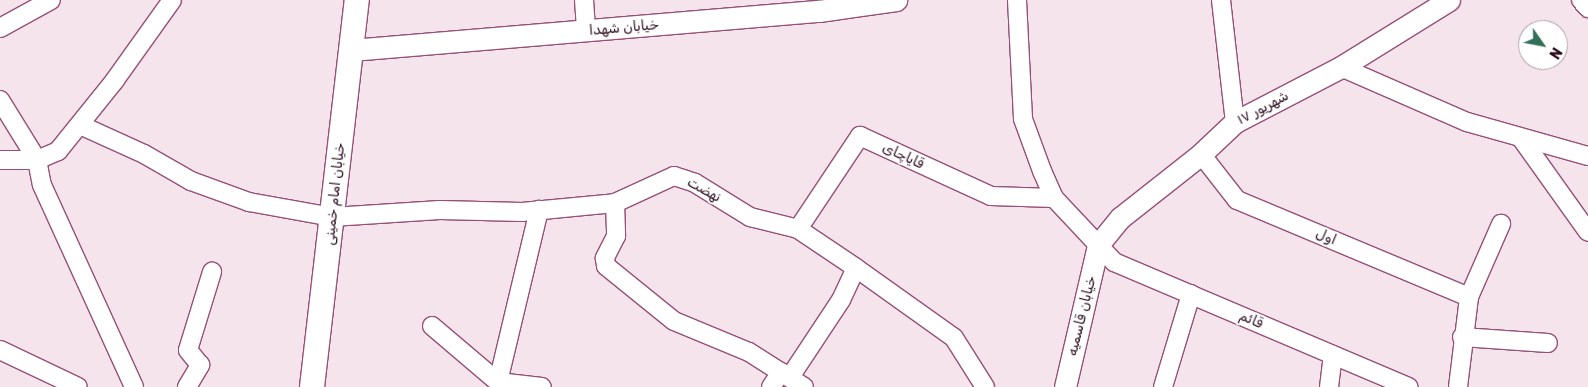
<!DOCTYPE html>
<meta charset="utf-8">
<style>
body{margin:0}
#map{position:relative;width:1588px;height:387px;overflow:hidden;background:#f5e4ec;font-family:Rubik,Cairo,sans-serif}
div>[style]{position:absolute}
.roads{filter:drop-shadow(1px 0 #965077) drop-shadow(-1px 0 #965077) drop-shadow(0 1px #965077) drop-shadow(0 -1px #965077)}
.minor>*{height:18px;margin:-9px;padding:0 9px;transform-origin:9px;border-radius:9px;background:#fff}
.tertiary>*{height:21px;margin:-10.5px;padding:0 10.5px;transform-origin:10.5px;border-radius:10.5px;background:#fff}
.secondary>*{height:24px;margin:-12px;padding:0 12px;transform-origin:12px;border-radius:12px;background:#fff}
span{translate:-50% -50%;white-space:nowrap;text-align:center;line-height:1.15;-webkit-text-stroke:4px #fff;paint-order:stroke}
.street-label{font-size:14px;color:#290c1d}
.north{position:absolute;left:1518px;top:20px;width:50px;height:50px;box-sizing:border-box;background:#fff;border:1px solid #a99ea5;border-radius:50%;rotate:123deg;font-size:14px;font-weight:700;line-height:20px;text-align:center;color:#290c1d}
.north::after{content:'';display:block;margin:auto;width:18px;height:22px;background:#326e58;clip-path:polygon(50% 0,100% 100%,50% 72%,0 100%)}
</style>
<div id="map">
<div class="roads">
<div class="minor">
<div style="left:584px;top:0;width:31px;rotate:86deg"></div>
<div style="left:1017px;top:0;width:119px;rotate:87.1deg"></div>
<div style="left:1023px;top:119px;width:55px;rotate:69.9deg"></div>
<div style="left:1042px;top:171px;width:30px;rotate:66deg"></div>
<div style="left:1054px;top:198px;width:88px;rotate:46.8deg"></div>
<div style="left:1114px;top:262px;width:320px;rotate:23deg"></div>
<div style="left:1221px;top:0;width:123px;rotate:83.5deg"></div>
<div style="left:1581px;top:0;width:11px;rotate:49deg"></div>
<div style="left:0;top:28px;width:58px;rotate:-28.8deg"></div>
<div style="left:1341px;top:67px;width:137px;rotate:23.6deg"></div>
<div style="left:1467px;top:122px;width:126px;rotate:15.7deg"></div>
<div style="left:0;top:100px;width:70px;rotate:58.3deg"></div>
<div style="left:37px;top:160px;width:25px;rotate:79deg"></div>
<div style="left:42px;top:185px;width:222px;rotate:65.5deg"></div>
<div style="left:80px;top:125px;width:70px;rotate:24.4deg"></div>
<div style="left:144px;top:154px;width:54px;rotate:29.9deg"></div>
<div style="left:191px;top:181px;width:62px;rotate:19.9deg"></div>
<div style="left:249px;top:202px;width:84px;rotate:10.2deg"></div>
<div style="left:332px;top:217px;width:108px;rotate:-3.7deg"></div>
<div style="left:440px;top:210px;width:82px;rotate:1.4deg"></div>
<div style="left:522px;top:212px;width:93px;rotate:-5.5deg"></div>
<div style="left:615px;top:203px;width:65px;rotate:-24.6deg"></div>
<div style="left:674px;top:176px;width:22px;rotate:18deg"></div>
<div style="left:695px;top:183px;width:65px;rotate:31.7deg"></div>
<div style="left:750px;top:217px;width:49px;rotate:14deg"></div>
<div style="left:798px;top:229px;width:70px;rotate:33.9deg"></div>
<div style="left:856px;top:268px;width:120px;rotate:35.5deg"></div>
<div style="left:954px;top:338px;width:58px;rotate:57.7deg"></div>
<div style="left:1521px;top:138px;width:115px;rotate:54.5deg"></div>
<div style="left:1201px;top:154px;width:58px;rotate:52deg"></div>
<div style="left:1237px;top:200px;width:251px;rotate:22.7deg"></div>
<div style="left:0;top:160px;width:37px"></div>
<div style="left:37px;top:160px;width:23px;rotate:-23deg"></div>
<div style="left:58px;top:151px;width:91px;rotate:-51.2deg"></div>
<div style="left:115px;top:80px;width:98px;rotate:-54.5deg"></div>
<div style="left:615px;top:203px;width:33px;rotate:88deg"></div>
<div style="left:616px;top:236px;width:25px;rotate:117deg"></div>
<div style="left:605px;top:258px;width:8px;rotate:83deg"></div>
<div style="left:606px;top:266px;width:87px;rotate:39deg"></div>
<div style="left:674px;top:321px;width:81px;rotate:22.5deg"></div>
<div style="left:749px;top:352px;width:65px;rotate:32.5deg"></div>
<div style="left:798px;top:229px;width:112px;rotate:-56.3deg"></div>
<div style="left:860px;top:136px;width:144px;rotate:24.6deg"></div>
<div style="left:991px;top:196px;width:63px;rotate:1.8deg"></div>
<div style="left:432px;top:326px;width:87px;rotate:40.3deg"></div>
<div style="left:498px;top:382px;width:44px;rotate:6.5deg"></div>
<div style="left:1462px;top:337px;width:86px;rotate:4deg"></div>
<div style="left:0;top:350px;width:86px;rotate:25.4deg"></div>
<div style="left:790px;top:377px;width:92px;rotate:-56.5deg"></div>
<div style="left:841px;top:300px;width:35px;rotate:-65deg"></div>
<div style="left:498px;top:382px;width:177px;rotate:-76.6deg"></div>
<div style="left:187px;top:387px;width:26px;rotate:-59deg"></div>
<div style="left:200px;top:365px;width:19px;rotate:-129deg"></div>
<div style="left:188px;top:350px;width:82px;rotate:-72.9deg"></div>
<div style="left:771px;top:387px;width:18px;rotate:-56deg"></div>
<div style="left:1163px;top:387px;width:97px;rotate:-73.2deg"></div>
<div style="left:1329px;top:387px;width:32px;rotate:-83deg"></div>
<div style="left:1458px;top:387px;width:91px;rotate:-83deg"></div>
<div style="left:1469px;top:297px;width:80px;rotate:-66.3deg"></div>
</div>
<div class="tertiary">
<div style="left:351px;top:50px;width:470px;rotate:-4.8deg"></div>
<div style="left:819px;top:11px;width:78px;rotate:-8.1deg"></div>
<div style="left:1065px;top:387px;width:146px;rotate:-76.9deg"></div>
<div style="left:1098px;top:245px;width:35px;rotate:-51deg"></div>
<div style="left:1120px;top:218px;width:103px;rotate:-38.3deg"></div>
<div style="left:1201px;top:154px;width:47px;rotate:-43.3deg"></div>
<div style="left:1235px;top:122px;width:119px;rotate:-27.4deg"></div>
<div style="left:1341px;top:67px;width:127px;rotate:-31.8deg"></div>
</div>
<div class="secondary">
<div style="left:312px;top:387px;width:390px;rotate:-83.4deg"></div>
</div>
</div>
<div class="street-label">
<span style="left:624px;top:28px;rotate:-5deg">خیابان شهدا</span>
<span style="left:1263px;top:108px;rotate:-28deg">۱۷ شهریور</span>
<span style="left:903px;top:156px;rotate:25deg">قایاچای</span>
<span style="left:704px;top:190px;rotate:29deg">نهضت</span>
<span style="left:335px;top:194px;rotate:-84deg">خیابان امام خمینی</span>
<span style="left:1326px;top:237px;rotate:23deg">اول</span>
<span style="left:1082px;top:316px;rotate:-76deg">خیابان قاسمیه</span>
<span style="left:1251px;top:320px;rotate:23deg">قائم</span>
</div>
<div class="north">N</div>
</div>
